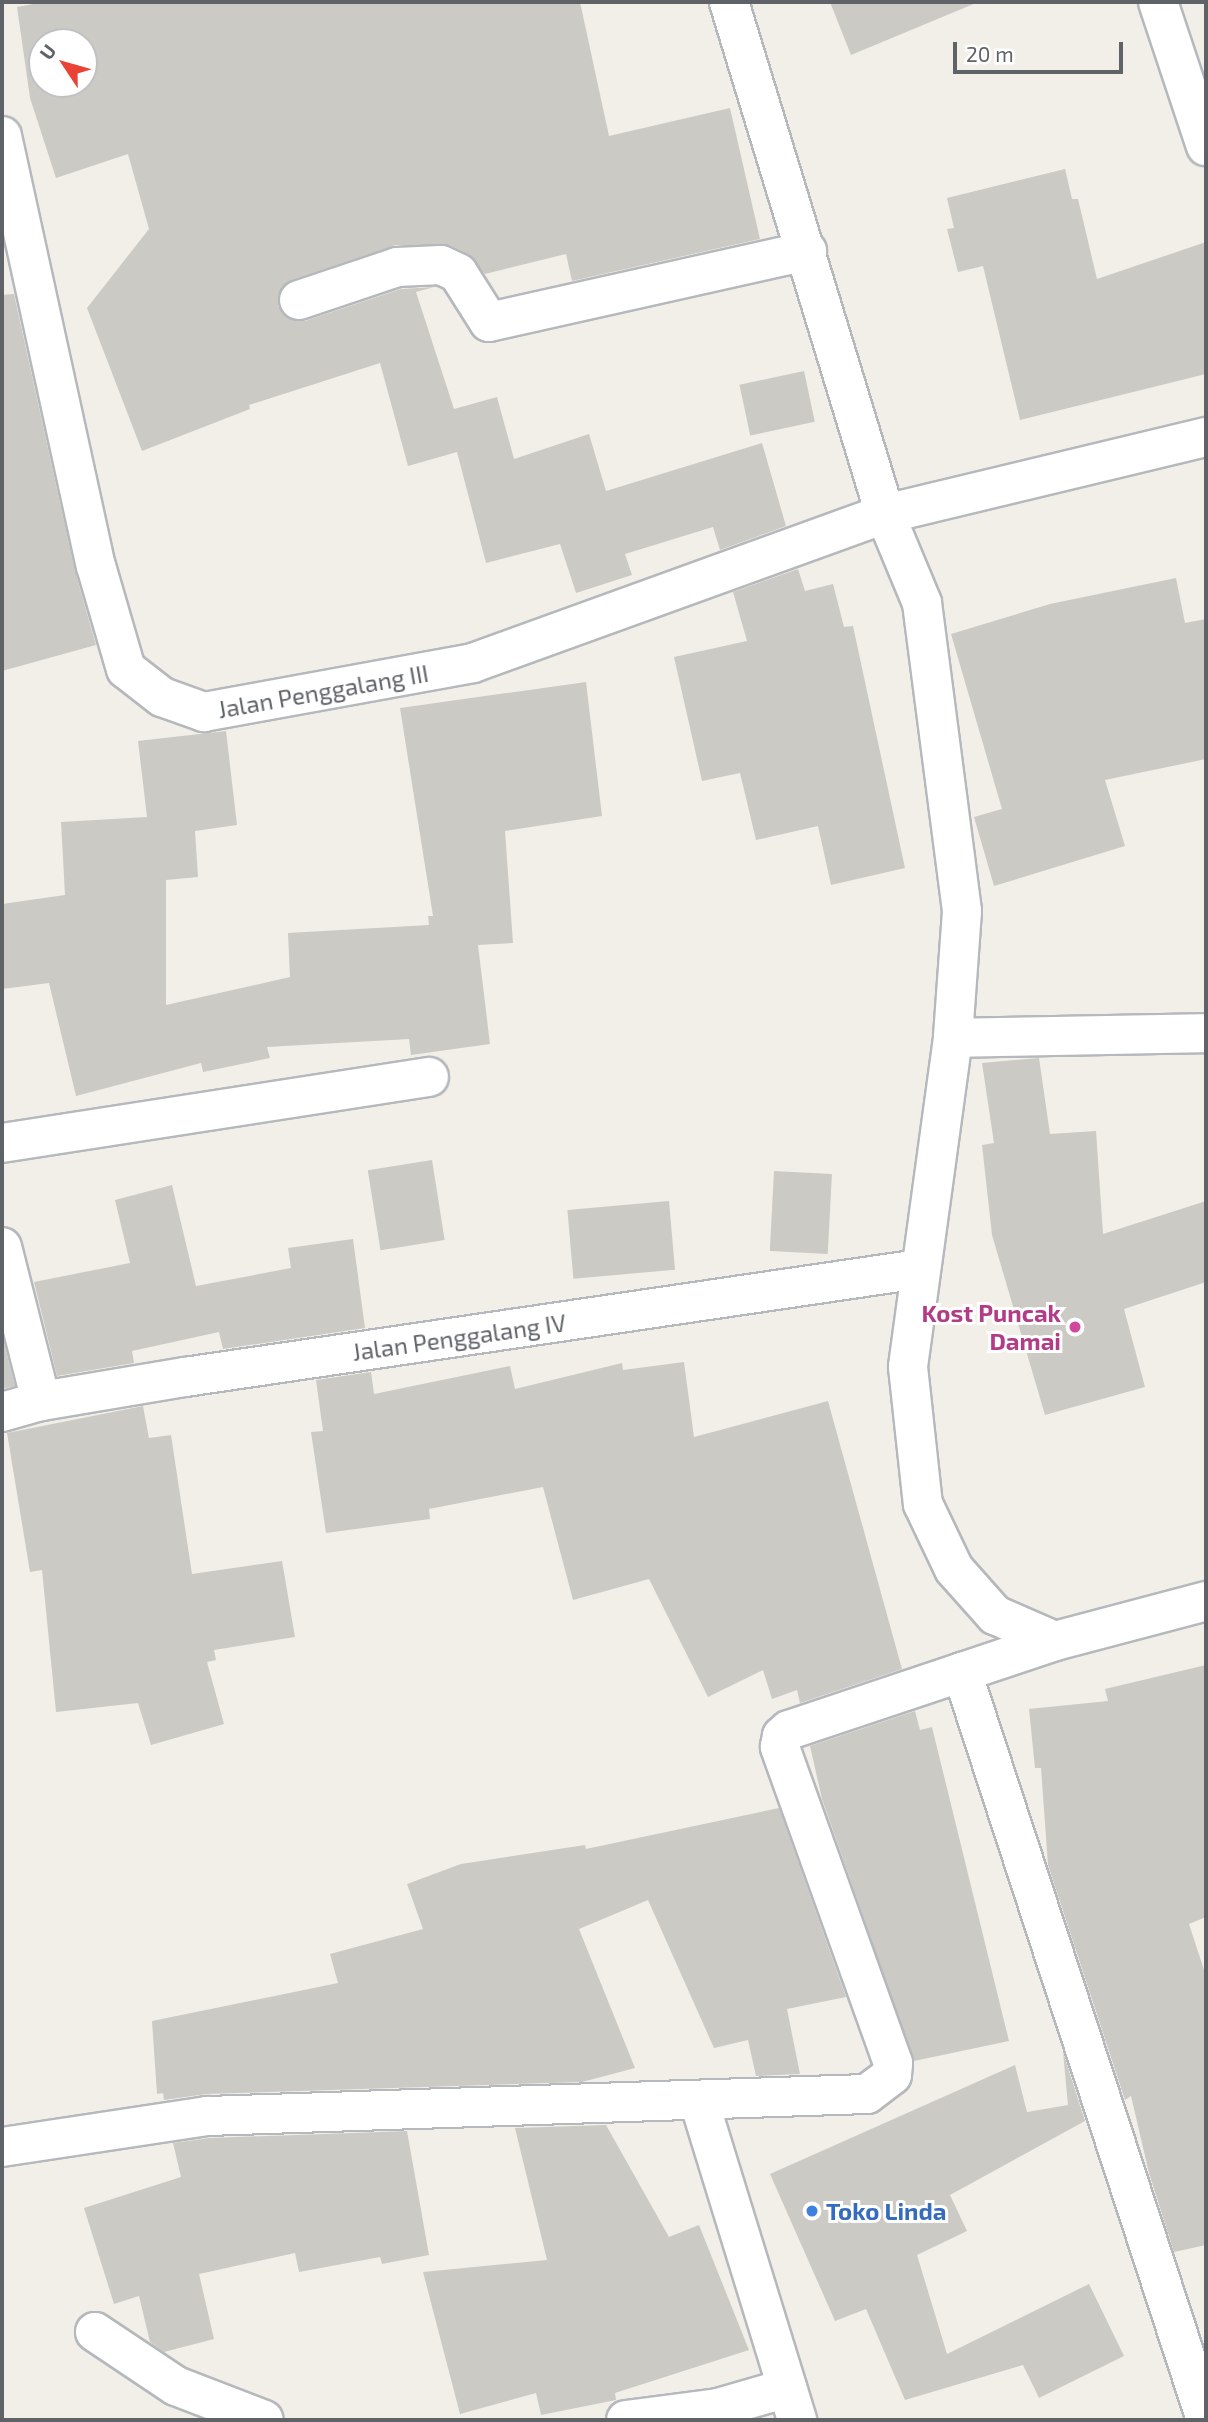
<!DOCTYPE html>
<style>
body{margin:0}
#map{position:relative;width:1208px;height:2422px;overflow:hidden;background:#f1efe8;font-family:"Exo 2",sans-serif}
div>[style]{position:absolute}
.building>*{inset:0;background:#cccac5;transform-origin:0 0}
.roads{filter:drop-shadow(2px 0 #b5b8bc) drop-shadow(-2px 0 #b5b8bc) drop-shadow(0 2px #b5b8bc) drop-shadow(0 -2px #b5b8bc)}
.minor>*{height:38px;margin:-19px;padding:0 19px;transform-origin:19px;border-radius:19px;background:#fff}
.dots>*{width:19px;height:19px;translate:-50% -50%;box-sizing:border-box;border:4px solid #fff;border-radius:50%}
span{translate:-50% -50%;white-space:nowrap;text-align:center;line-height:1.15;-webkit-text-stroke:6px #fff;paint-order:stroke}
.street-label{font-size:24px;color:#5f6368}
.hotel-label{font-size:24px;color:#b23c85;font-weight:700}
.right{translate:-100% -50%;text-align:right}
.shop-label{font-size:24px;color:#366cbe;font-weight:700}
.left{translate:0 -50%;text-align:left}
.frame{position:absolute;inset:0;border:4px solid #5f6368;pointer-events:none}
.north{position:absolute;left:28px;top:28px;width:70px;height:70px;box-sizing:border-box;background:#fff;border:2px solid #bfc1c3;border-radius:50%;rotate:306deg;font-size:19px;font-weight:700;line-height:28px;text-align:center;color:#5f6368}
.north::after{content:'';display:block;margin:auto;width:24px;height:32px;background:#ea4335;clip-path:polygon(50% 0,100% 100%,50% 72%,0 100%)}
.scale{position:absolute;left:953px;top:42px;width:170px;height:32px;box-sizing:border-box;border:4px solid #5f6368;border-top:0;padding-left:9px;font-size:21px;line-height:24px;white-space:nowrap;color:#5f6368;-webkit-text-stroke:5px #fff;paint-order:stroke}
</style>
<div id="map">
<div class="building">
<div style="clip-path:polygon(evenodd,44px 2px,580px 2px,609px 136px,730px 108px,760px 239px,572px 281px,566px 254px,485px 274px,468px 254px,450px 245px,396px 245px,291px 280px,278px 295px,278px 306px,285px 317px,305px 321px,401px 289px,434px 287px,416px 292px,454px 409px,497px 397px,514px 459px,589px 434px,606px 491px,762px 443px,786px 526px,720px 550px,713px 527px,625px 554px,632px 575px,576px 593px,560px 544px,486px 563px,457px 452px,408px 466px,380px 363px,249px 405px,250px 409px,142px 451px,87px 308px,149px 229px,128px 154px,56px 178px,30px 98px,17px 7px,44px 2px,42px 42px,84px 42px,84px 84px,42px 84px,42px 42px)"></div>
<div style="clip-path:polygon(830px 2px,976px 2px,976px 3px,851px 55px)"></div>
<div style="clip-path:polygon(1065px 169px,1072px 199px,1078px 199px,1097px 279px,1206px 242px,1206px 374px,1020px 420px,983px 266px,958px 272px,947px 229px,954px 228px,947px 198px)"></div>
<div style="clip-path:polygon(14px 294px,75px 571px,96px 645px,2px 671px,2px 295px)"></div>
<div style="left:804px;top:371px;width:52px;height:66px;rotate:78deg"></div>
<div style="clip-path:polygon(798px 569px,805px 591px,833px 584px,844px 627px,853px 626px,905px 868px,831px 885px,818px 826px,756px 840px,740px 773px,702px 781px,674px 657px,747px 641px,733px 592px)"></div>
<div style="clip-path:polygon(1176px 578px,1185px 623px,1206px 619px,1206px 759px,1105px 780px,1125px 846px,994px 886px,974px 817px,1002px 809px,951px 634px,1050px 604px)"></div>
<div style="clip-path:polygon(586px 682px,602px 816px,505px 831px,513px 943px,478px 945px,490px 1044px,411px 1055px,409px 1039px,267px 1047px,270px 1058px,203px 1072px,201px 1063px,76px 1096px,49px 983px,2px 989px,2px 904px,65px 895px,61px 822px,147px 817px,138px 741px,226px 731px,237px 825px,195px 831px,198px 877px,166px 880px,166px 1005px,290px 977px,288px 933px,429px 925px,428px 916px,433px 916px,400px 708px)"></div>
<div style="clip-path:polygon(1039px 1058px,1050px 1134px,1096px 1131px,1103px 1234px,1206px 1201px,1206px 1282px,1124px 1309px,1145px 1387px,1045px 1415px,992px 1235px,982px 1145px,994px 1143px,982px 1063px)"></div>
<div style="left:432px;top:1160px;width:81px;height:65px;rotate:81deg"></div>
<div style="left:774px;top:1171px;width:58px;height:80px;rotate:3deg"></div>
<div style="clip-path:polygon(172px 1185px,196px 1286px,291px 1268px,288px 1248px,353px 1239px,365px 1328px,223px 1349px,219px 1332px,132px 1351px,134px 1363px,57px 1376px,34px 1282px,130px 1263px,115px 1200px)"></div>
<div style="left:669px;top:1201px;width:69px;height:102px;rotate:85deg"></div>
<div style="clip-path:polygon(2px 1335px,15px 1386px,2px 1389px)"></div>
<div style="clip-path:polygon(684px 1362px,694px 1437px,828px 1401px,902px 1669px,800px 1703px,797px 1690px,772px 1699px,763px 1670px,708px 1697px,649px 1579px,573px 1600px,543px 1487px,429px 1509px,430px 1519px,326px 1533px,311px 1432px,323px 1431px,316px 1380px,371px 1372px,374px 1394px,510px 1366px,515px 1389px,622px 1363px,623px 1370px)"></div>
<div style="clip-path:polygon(143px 1406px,149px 1438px,171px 1435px,192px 1574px,282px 1561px,295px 1637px,214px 1650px,216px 1660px,207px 1662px,224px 1724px,151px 1745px,138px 1703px,56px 1712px,42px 1570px,30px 1572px,7px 1433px)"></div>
<div style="clip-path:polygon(1206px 1665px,1206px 1917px,1189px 1924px,1206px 1976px,1206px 2245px,1174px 2252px,1149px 2173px,1131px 2096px,1125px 2100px,1048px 1865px,1041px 1768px,1035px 1768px,1029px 1709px,1108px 1701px,1105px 1689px)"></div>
<div style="clip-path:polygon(915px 1711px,920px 1730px,932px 1727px,1009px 2041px,914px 2061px,822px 1799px,810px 1746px)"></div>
<div style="clip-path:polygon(779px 1808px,846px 1997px,787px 2009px,800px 2074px,756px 2076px,748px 2040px,714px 2048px,648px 1900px,579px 1929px,635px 2068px,582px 2082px,206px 2094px,164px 2100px,163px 2093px,157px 2094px,152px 2021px,338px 1983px,330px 1954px,423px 1929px,407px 1884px,461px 1864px,585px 1845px,586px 1849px)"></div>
<div style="clip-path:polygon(1063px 2052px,1085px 2121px,950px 2195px,967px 2231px,917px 2255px,947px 2354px,1089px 2284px,1124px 2356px,1039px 2398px,1023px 2365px,905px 2400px,866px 2309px,835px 2321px,770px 2174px,1015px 2065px,1027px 2112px,1068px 2105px)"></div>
<div style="clip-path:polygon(606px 2125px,669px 2237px,699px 2225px,749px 2350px,615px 2393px,616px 2400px,541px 2415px,536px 2393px,460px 2414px,423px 2272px,547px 2260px,515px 2128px)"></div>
<div style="clip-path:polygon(407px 2131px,429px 2255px,382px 2264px,380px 2257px,299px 2272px,295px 2253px,199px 2274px,214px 2339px,164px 2352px,150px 2342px,139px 2296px,114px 2304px,84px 2208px,181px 2177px,173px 2143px,209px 2138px)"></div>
</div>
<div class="roads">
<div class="minor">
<div style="left:729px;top:2px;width:535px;rotate:73.05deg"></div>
<div style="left:885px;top:514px;width:96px;rotate:67.4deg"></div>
<div style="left:922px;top:603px;width:311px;rotate:82.6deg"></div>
<div style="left:962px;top:911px;width:127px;rotate:94.1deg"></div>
<div style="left:953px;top:1038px;width:332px;rotate:97.8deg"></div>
<div style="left:908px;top:1367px;width:138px;rotate:83.8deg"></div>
<div style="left:923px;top:1504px;width:72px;rotate:64.5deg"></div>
<div style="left:954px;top:1569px;width:62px;rotate:48.3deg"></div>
<div style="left:995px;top:1615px;width:65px;rotate:23.4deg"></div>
<div style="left:1158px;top:2px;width:152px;rotate:71.6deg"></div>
<div style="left:2px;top:136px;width:440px;rotate:77.7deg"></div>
<div style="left:96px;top:566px;width:107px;rotate:73.8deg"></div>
<div style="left:126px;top:669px;width:46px;rotate:37.9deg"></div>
<div style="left:162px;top:697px;width:45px;rotate:19.7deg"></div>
<div style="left:204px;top:712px;width:273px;rotate:-10.3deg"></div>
<div style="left:473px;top:663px;width:438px;rotate:-19.9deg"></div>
<div style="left:885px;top:514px;width:330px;rotate:-13.5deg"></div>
<div style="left:299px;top:300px;width:103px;rotate:-18.6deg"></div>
<div style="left:397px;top:267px;width:44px;rotate:-2.6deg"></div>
<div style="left:441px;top:265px;width:19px;rotate:25deg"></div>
<div style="left:458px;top:273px;width:58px;rotate:57.7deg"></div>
<div style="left:489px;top:322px;width:326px;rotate:-12.6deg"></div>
<div style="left:953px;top:1038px;width:253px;rotate:-1.1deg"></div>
<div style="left:2px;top:1143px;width:432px;rotate:-8.8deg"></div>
<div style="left:2px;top:1247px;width:159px;rotate:75.8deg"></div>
<div style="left:2px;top:1412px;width:41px;rotate:-15.8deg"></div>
<div style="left:41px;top:1401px;width:146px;rotate:-9.5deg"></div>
<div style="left:185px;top:1377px;width:742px;rotate:-8.37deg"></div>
<div style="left:962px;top:1672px;width:787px;rotate:71.93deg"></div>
<div style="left:699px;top:2101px;width:334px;rotate:72.9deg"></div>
<div style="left:2px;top:2147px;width:207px;rotate:-8.6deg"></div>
<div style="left:207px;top:2116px;width:660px;rotate:-1.91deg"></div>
<div style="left:867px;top:2094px;width:31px;rotate:-37deg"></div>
<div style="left:892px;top:2075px;width:12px;rotate:-85deg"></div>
<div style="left:893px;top:2063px;width:336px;rotate:-109.7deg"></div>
<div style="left:780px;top:1747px;width:11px;rotate:-80deg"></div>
<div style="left:782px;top:1736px;width:9px;rotate:-41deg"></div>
<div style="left:789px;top:1730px;width:280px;rotate:-18.5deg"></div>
<div style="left:1055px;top:1641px;width:156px;rotate:-14.8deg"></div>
<div style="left:95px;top:2332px;width:97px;rotate:33.7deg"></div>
<div style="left:176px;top:2386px;width:94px;rotate:21.1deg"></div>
<div style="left:626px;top:2420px;width:93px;rotate:-7.4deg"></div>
<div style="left:718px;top:2408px;width:72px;rotate:-16.2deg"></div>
</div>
</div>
<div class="dots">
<div style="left:1075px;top:1327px;background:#d1479c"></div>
<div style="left:812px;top:2211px;background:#3f7fe0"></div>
</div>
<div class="street-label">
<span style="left:323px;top:691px;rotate:-10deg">Jalan Penggalang III</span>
<span style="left:459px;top:1337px;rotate:-8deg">Jalan Penggalang IV</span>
</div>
<div class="hotel-label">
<span class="right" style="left:1061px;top:1327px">Kost Puncak<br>Damai</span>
</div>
<div class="shop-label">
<span class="left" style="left:826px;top:2211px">Toko Linda</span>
</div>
<div class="frame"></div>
<div class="north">U</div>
<div class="scale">20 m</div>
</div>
